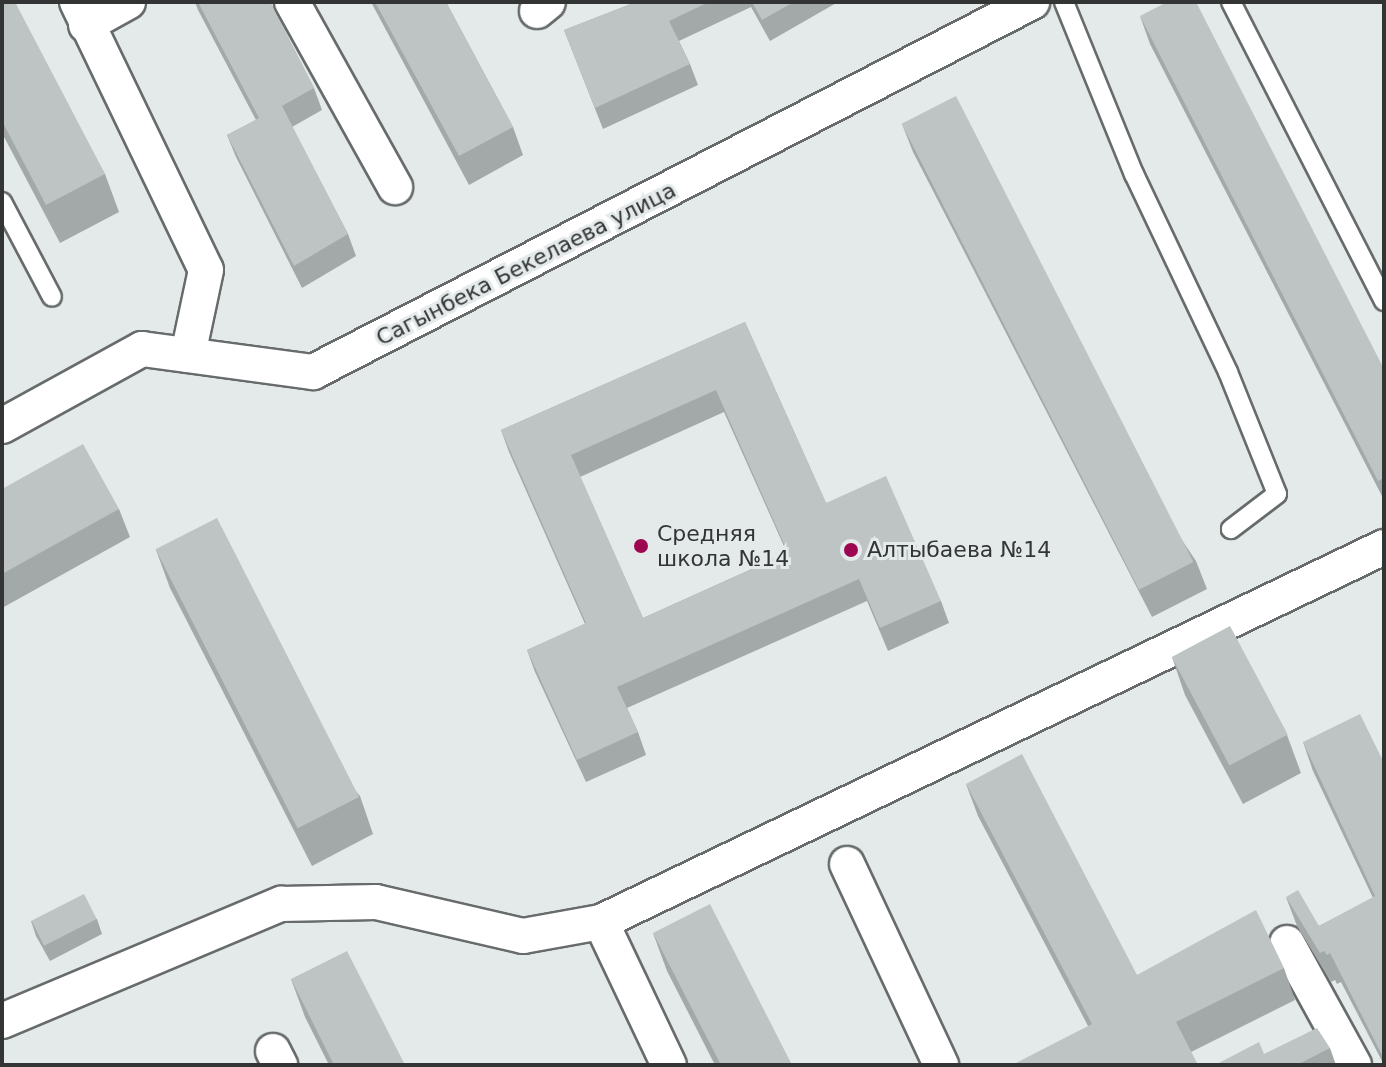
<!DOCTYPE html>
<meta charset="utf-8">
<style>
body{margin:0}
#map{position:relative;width:1386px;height:1067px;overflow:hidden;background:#e4e9ea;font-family:"DejaVu Sans",sans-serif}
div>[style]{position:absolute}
.roads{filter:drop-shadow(2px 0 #676b6c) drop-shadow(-2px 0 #676b6c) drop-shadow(0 2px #676b6c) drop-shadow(0 -2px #676b6c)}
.service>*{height:18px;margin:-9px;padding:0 9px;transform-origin:9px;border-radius:9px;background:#fff}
.minor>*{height:34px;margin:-17px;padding:0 17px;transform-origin:17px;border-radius:17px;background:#fff}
.wall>*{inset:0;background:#a3a8a9}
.building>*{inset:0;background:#bec3c4;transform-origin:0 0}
.dots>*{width:22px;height:22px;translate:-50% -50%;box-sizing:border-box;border:4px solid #e4e9ea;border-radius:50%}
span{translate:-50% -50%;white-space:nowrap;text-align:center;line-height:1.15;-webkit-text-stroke:6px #e4e9ea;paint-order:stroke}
.street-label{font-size:22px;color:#333535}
.poi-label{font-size:22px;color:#333535}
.left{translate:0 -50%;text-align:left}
.frame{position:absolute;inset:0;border:4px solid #333535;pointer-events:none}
</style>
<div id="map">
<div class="roads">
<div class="service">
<div style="left:1064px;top:2px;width:186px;rotate:67.9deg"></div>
<div style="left:1134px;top:174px;width:219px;rotate:64.6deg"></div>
<div style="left:1228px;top:372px;width:131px;rotate:68.1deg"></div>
<div style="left:1277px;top:494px;width:58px;rotate:142.7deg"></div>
<div style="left:1231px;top:2px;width:336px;rotate:62.9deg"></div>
<div style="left:2px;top:202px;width:107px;rotate:62.2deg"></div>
</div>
<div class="minor">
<div style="left:77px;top:2px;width:297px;rotate:64.3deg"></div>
<div style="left:206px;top:270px;width:87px;rotate:102deg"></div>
<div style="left:292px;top:2px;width:212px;rotate:60.9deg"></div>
<div style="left:537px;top:11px;width:14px;rotate:-39deg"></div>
<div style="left:86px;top:25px;width:48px;rotate:-28.7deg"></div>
<div style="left:2px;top:426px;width:160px;rotate:-28.8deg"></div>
<div style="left:142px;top:349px;width:173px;rotate:7.7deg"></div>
<div style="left:313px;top:372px;width:809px;rotate:-27.23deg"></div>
<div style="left:847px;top:864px;width:222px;rotate:64.9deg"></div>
<div style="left:601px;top:922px;width:158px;rotate:64.6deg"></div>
<div style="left:1287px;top:943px;width:139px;rotate:61.2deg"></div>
<div style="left:2px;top:1021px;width:303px;rotate:-22.8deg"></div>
<div style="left:281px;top:904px;width:95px;rotate:-1.2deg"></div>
<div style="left:376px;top:902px;width:151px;rotate:13deg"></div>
<div style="left:523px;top:936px;width:79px;rotate:-10.2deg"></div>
<div style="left:601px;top:922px;width:868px;rotate:-25.59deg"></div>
<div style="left:273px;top:1051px;width:16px;rotate:63deg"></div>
</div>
</div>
<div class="wall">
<div style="clip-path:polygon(2px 2px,105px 174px,119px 212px,60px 243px,2px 133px)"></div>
<div style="clip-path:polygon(195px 2px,270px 2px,314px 88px,322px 110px,292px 127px,348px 234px,356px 256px,302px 288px,236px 157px,227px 135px,256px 120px,198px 10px)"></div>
<div style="clip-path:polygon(371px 2px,446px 2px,513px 127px,523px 155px,469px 185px)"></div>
<div style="clip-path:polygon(636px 2px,838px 2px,770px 41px,751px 7px,679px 41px,690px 64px,698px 85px,603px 129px,564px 30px)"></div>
<div style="clip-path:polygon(1140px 16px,1384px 369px,1384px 500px,1150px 44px)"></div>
<div style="clip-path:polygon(902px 124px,1196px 561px,1207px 589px,1152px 617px,913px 152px)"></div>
<div style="clip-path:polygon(evenodd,745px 322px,826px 503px,941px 601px,949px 623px,888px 651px,867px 601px,627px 708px,638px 732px,646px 755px,586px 782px,535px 672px,527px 650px,585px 624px,509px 452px,501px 430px,745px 322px,724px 412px,787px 553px,643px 618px,580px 477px,724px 412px)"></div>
<div style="clip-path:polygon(2px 489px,119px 509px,130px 537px,2px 608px)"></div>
<div style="clip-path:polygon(156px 550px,360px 796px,373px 834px,312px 866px,170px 588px)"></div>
<div style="clip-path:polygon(1172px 657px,1287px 735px,1301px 773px,1243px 804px,1185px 695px)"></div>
<div style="clip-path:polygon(1303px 742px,1384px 763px,1384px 1065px,1341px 982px,1337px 984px,1335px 980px,1331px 982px,1297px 926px,1286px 897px,1319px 926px,1373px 898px,1313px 771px)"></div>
<div style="clip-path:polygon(966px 784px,1137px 975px,1284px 968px,1295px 1000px,1191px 1052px,1088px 1026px,978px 816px)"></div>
<div style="clip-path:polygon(97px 919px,102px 934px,50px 961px,36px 936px,31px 921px)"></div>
<div style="clip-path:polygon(653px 933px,792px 1065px,715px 1065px,667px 971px)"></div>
<div style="clip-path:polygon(291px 979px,405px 1065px,329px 1065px,305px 1017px)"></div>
<div style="clip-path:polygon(1330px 1048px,1336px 1065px,1215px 1065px,1264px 1054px)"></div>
</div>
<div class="building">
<div style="clip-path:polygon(2px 2px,15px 2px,105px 174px,46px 205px,2px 121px)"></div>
<div style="clip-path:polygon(198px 2px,270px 2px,314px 88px,282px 106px,348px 234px,294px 266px,227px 135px,259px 118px)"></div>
<div style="clip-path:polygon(375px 2px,446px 2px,513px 127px,459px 156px)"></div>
<div style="clip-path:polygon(636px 2px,709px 2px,669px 21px,690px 64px,595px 108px,564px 30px)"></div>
<div style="clip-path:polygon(752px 2px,794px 2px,762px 20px)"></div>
<div style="clip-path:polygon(1167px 2px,1196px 2px,1384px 369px,1384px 478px,1378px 481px,1140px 16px)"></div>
<div style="left:956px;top:96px;width:523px;height:61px;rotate:63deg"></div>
<div style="clip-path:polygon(evenodd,745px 322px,826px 503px,886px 476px,941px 601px,880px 628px,859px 579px,617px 687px,638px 732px,577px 760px,527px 650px,586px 623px,501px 430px,745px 322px,716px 390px,788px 553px,643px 618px,571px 455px,716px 390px)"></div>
<div style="clip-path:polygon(83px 444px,119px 509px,2px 574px,2px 489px)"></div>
<div style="left:217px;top:518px;width:313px;height:69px;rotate:63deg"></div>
<div style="left:1230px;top:626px;width:123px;height:66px;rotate:62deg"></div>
<div style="clip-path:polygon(1360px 714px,1384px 763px,1383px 1057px,1330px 953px,1327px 955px,1324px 951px,1320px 953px,1286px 897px,1298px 890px,1319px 926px,1375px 896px,1303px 742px)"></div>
<div style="clip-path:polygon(1022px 754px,1137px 975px,1256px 910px,1284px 968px,1176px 1022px,1198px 1065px,1012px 1065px,1092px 1024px,966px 784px)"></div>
<div style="left:84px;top:894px;width:28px;height:59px;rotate:63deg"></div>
<div style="clip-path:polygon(710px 904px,792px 1065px,721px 1065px,653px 933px)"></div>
<div style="clip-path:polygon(347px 951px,405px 1065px,334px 1065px,291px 979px)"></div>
<div style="clip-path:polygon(1317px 1028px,1330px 1048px,1297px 1065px,1215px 1065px,1259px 1042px,1264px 1054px)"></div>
</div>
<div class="dots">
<div style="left:641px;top:546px;background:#9d0751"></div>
<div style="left:851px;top:550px;background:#9d0751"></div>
</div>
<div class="street-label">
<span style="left:526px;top:264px;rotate:-27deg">Сагынбека Бекелаева улица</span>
</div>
<div class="poi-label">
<span class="left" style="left:657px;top:546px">Средняя<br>школа №14</span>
<span class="left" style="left:867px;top:550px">Алтыбаева №14</span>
</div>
<div class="frame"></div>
</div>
